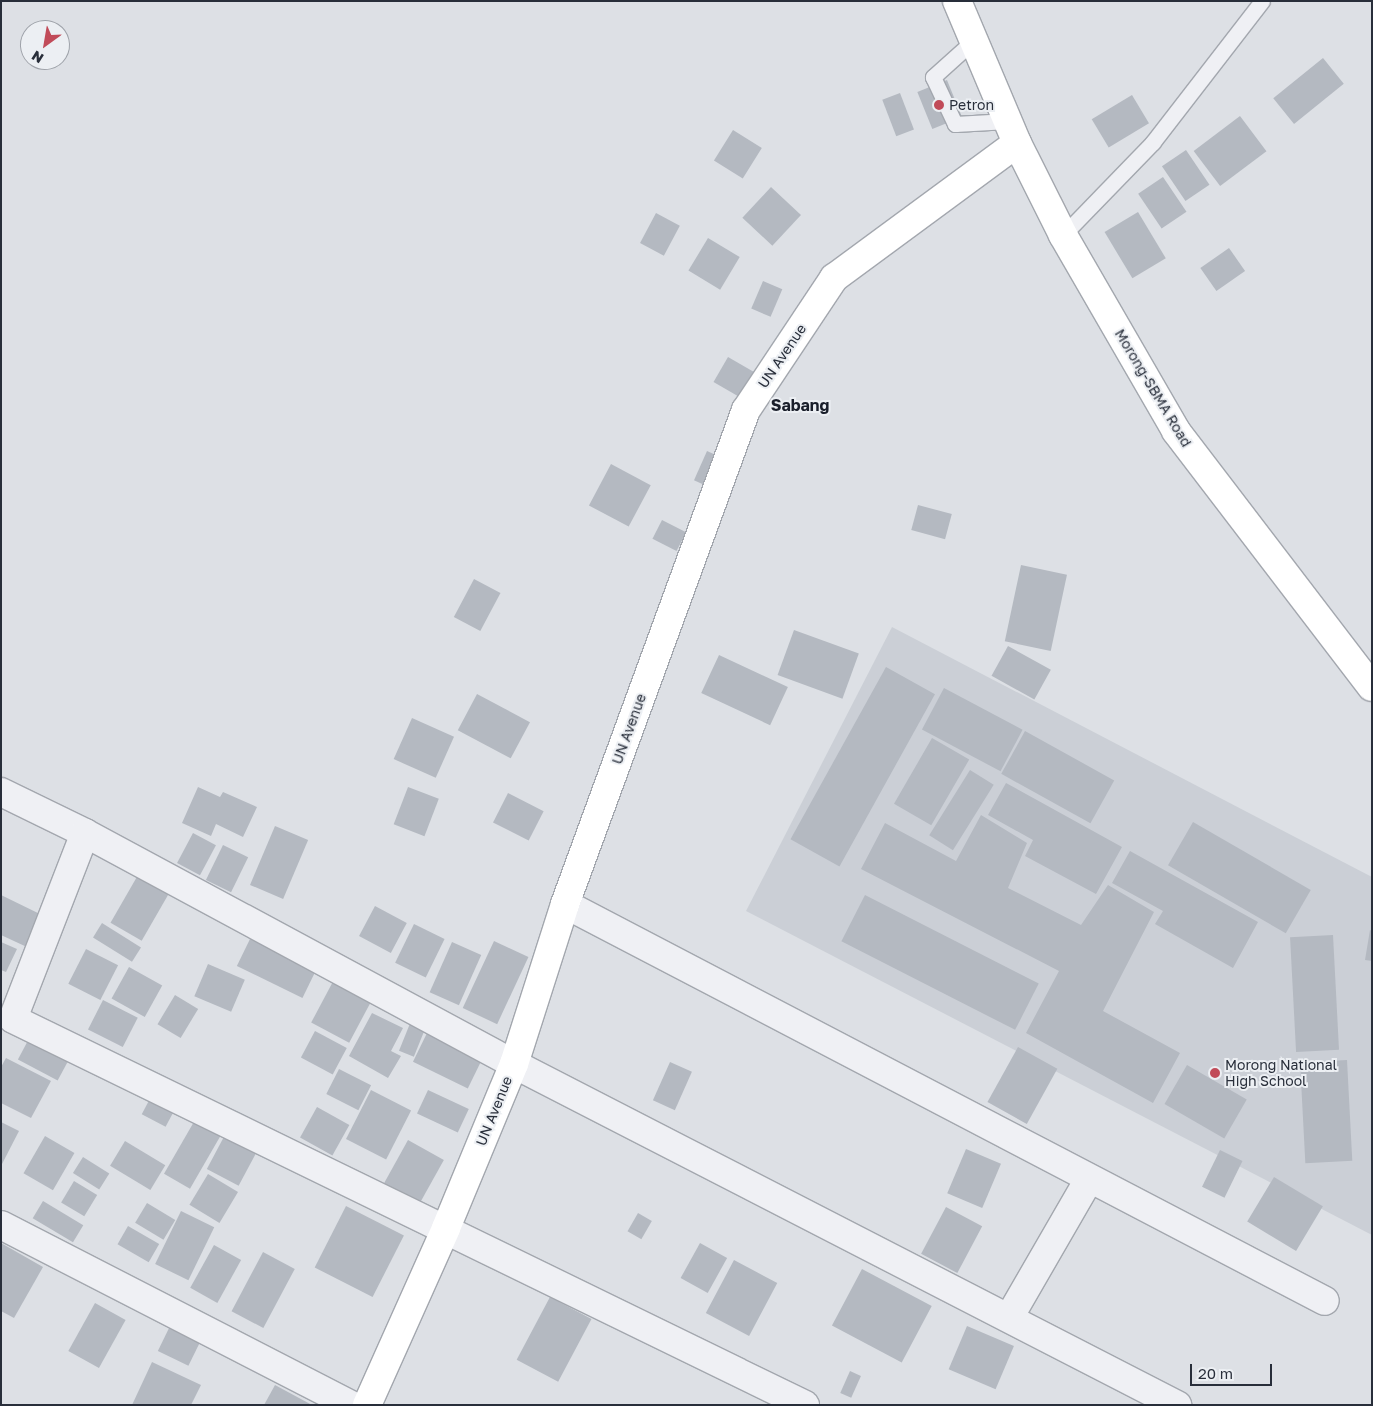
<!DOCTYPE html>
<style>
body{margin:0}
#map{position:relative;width:1373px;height:1406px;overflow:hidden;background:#dde0e5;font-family:"Golos Text",sans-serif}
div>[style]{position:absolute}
.built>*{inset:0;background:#cbcfd6}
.building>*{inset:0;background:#b4b9c1;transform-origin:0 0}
.roads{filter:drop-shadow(1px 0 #a3a7ae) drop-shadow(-1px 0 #a3a7ae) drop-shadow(0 1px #a3a7ae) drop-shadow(0 -1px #a3a7ae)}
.lane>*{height:15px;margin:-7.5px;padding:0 7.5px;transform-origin:7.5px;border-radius:7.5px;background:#eff0f4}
.street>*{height:28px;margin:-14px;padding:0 14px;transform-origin:14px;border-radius:14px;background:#eff0f4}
.secondary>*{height:28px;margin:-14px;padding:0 14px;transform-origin:14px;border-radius:14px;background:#fff}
.primary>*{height:28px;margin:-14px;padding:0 14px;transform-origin:14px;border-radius:14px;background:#fff}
.dots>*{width:14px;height:14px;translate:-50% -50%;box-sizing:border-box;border:2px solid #eceff3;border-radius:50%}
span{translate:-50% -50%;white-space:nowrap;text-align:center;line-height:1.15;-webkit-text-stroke:4px #eceff3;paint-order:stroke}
.poi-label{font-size:14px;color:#282e3a}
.left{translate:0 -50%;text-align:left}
.street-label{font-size:14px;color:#282e3a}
.quarter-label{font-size:16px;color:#1a1f2b;font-weight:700}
.frame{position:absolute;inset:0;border:2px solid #282e3a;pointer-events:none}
.north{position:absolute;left:20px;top:20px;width:50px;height:50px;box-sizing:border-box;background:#eceff3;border:1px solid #9ea2a9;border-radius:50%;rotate:212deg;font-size:14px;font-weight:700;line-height:20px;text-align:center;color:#282e3a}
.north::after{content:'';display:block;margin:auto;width:18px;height:22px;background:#c14b59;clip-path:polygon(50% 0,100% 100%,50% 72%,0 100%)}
.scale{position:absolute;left:1190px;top:1364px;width:82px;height:22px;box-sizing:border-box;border:2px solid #282e3a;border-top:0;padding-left:6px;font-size:15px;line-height:18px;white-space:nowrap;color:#282e3a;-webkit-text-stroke:4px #eceff3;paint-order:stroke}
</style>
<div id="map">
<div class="built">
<div style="clip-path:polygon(892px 627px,1372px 877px,1372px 1235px,746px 911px)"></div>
</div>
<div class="building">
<div style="left:1323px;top:58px;width:33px;height:64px;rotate:51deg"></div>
<div style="left:947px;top:80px;width:40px;height:32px;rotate:68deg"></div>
<div style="left:900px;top:93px;width:39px;height:19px;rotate:69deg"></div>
<div style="left:1132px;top:95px;width:33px;height:47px;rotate:59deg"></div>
<div style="left:1240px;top:116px;width:44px;height:58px;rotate:53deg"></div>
<div style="left:733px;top:130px;width:34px;height:36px;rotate:32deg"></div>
<div style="left:1186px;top:150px;width:42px;height:29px;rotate:56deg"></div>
<div style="left:1163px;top:177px;width:42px;height:30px;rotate:56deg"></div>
<div style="left:771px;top:187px;width:41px;height:42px;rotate:43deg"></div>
<div style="left:1138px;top:212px;width:54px;height:39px;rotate:59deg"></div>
<div style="left:656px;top:213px;width:27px;height:34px;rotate:28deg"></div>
<div style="left:708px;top:238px;width:37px;height:38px;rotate:31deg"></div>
<div style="left:1229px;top:248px;width:28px;height:35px;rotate:55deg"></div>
<div style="left:763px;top:281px;width:21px;height:30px;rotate:23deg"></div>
<div style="left:728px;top:357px;width:34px;height:29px;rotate:30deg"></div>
<div style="left:707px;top:451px;width:17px;height:32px;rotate:24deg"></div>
<div style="left:611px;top:464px;width:45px;height:47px;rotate:28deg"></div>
<div style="left:918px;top:505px;width:35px;height:26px;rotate:15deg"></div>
<div style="left:662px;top:520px;width:27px;height:21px;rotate:27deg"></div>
<div style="left:1021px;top:565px;width:47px;height:78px;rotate:12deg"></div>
<div style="left:474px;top:579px;width:30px;height:43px;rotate:28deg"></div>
<div style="left:794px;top:630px;width:69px;height:48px;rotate:20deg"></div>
<div style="left:1008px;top:646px;width:49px;height:34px;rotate:29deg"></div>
<div style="left:719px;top:655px;width:76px;height:42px;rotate:25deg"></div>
<div style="left:886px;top:667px;width:56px;height:197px;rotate:29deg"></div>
<div style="left:944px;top:688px;width:89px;height:47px;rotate:28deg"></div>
<div style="left:477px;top:694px;width:60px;height:41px;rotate:28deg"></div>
<div style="left:412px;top:718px;width:46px;height:45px;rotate:24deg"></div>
<div style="left:1025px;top:731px;width:102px;height:49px;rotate:29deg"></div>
<div style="left:932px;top:738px;width:43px;height:76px;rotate:30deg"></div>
<div style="left:970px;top:770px;width:28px;height:77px;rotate:32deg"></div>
<div style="clip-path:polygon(1006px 783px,1122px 847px,1096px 894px,1025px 856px,1033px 840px,988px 815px)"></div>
<div style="clip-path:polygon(198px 787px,220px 797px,223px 792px,257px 807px,243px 837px,216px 824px,211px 836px,182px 823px)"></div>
<div style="left:408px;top:787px;width:33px;height:40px;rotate:21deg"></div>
<div style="left:508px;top:793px;width:40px;height:33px;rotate:27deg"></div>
<div style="clip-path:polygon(981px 815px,1027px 843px,1008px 888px,1081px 925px,1108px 885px,1154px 912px,1103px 1011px,1180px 1053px,1153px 1103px,1026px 1033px,1059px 971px,861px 869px,885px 823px,956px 861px)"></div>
<div style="left:1193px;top:822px;width:136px;height:50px;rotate:30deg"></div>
<div style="left:275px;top:826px;width:36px;height:64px;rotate:23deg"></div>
<div style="left:193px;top:833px;width:26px;height:34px;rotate:28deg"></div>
<div style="left:223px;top:845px;width:28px;height:39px;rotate:26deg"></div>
<div style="clip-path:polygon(1130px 851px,1258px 922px,1233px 968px,1155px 924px,1163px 911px,1112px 883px)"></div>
<div style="left:138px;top:875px;width:36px;height:55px;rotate:30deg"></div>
<div style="clip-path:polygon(1px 895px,44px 916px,29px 948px,1px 935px)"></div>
<div style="left:865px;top:895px;width:195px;height:52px;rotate:27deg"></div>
<div style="left:375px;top:906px;width:36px;height:34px;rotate:28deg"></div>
<div style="left:102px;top:923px;width:46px;height:17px;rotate:32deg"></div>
<div style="left:414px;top:924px;width:34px;height:43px;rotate:26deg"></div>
<div style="clip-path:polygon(1370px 930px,1372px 931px,1372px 961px,1365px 960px)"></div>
<div style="left:1333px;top:935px;width:115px;height:43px;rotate:87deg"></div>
<div style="left:250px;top:939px;width:73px;height:30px;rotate:26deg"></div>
<div style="left:494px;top:941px;width:38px;height:74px;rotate:25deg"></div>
<div style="clip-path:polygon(1px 942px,17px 949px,6px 972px,1px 970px)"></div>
<div style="left:452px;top:942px;width:32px;height:55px;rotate:24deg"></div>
<div style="left:86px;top:949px;width:36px;height:39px;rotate:27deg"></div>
<div style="left:208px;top:964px;width:40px;height:35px;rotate:23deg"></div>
<div style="left:129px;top:967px;width:38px;height:36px;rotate:29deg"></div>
<div style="left:337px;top:974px;width:43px;height:55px;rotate:28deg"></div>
<div style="left:175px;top:995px;width:27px;height:34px;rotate:31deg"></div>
<div style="left:103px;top:1000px;width:39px;height:33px;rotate:27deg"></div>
<div style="clip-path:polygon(372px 1013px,403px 1028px,391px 1051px,401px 1056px,388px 1078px,349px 1056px)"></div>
<div style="left:411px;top:1021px;width:16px;height:32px;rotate:22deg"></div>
<div style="left:315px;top:1031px;width:36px;height:30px;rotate:28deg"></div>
<div style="left:32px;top:1033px;width:45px;height:30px;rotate:28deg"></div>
<div style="left:427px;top:1033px;width:61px;height:32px;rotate:26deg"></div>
<div style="left:1018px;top:1047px;width:45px;height:63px;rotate:29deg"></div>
<div style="clip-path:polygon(6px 1058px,51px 1081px,31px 1118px,1px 1103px,1px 1067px)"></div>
<div style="left:1347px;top:1060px;width:101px;height:47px;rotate:87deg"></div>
<div style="left:670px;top:1062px;width:24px;height:42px;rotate:24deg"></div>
<div style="left:1187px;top:1065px;width:69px;height:45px;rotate:30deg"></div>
<div style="left:339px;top:1069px;width:36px;height:28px;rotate:27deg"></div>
<div style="left:371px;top:1090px;width:45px;height:55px;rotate:27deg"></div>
<div style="left:428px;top:1090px;width:45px;height:26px;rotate:25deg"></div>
<div style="left:153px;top:1093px;width:27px;height:24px;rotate:28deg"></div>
<div style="left:317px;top:1107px;width:37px;height:35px;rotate:29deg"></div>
<div style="left:195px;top:1120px;width:30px;height:62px;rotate:30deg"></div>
<div style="clip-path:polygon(1px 1122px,19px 1131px,1px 1166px)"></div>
<div style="left:227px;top:1131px;width:36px;height:43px;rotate:28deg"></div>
<div style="left:45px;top:1136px;width:34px;height:43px;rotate:30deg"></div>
<div style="left:408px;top:1140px;width:41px;height:50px;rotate:29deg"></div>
<div style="left:125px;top:1141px;width:47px;height:29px;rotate:31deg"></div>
<div style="left:966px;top:1149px;width:38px;height:48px;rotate:23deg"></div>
<div style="left:1220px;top:1150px;width:25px;height:41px;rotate:26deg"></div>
<div style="left:83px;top:1157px;width:31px;height:19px;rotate:32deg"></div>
<div style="left:208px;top:1174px;width:35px;height:36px;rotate:31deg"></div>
<div style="left:1274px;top:1177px;width:57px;height:52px;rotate:31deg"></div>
<div style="left:74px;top:1181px;width:27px;height:25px;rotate:31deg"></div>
<div style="left:43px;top:1201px;width:47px;height:20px;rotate:31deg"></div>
<div style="left:147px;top:1203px;width:33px;height:23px;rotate:31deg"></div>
<div style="left:346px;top:1206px;width:65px;height:69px;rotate:27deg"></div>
<div style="left:946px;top:1207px;width:41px;height:53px;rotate:28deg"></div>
<div style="left:181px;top:1211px;width:37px;height:59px;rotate:26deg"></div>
<div style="left:638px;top:1213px;width:16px;height:21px;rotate:30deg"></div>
<div style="left:128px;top:1226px;width:36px;height:21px;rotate:30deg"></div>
<div style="clip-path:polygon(1px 1243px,43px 1267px,14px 1318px,1px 1311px)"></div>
<div style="left:700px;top:1243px;width:31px;height:40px;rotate:29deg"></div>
<div style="left:214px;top:1245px;width:31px;height:49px;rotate:29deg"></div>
<div style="left:263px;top:1252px;width:36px;height:67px;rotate:28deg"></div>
<div style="left:734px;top:1260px;width:49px;height:60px;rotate:28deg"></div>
<div style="left:862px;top:1269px;width:79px;height:64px;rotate:28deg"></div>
<div style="left:550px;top:1297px;width:47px;height:71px;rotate:28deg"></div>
<div style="left:95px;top:1303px;width:35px;height:55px;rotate:29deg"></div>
<div style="left:171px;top:1324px;width:34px;height:30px;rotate:26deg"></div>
<div style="left:967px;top:1326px;width:51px;height:47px;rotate:23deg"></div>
<div style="clip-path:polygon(152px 1362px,201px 1385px,191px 1405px,132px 1405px)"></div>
<div style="left:850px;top:1371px;width:12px;height:24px;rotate:24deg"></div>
<div style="clip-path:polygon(275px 1385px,312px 1405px,264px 1405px)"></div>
</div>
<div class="roads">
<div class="lane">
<div style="left:973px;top:41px;width:54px;rotate:138deg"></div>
<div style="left:933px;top:77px;width:52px;rotate:64.9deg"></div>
<div style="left:955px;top:124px;width:53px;rotate:-3.2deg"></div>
<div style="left:1063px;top:235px;width:129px;rotate:-45.9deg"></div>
<div style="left:1153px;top:142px;width:178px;rotate:-52.3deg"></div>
</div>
<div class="street">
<div style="left:1px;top:792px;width:93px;rotate:26deg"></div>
<div style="left:85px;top:833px;width:487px;rotate:28.3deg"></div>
<div style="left:514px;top:1064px;width:746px;rotate:27.22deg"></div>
<div style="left:85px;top:833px;width:199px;rotate:111.2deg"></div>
<div style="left:13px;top:1019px;width:881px;rotate:25.98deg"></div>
<div style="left:565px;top:904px;width:857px;rotate:27.58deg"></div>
<div style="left:1px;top:1225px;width:394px;rotate:27.2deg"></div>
<div style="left:1010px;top:1316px;width:158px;rotate:-60deg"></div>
</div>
<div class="secondary">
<div style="left:367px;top:1405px;width:194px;rotate:-65.9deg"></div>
<div style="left:446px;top:1228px;width:178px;rotate:-67.5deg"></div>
<div style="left:514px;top:1064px;width:168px;rotate:-72.3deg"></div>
<div style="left:565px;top:904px;width:526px;rotate:-69.88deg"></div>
<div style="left:746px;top:410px;width:159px;rotate:-56.3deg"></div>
<div style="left:834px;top:278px;width:227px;rotate:-36.4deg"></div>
</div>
<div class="primary">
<div style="left:957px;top:1px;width:154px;rotate:67.1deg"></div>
<div style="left:1017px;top:143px;width:103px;rotate:63.4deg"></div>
<div style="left:1063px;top:235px;width:226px;rotate:60deg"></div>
<div style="left:1176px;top:431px;width:322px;rotate:52.6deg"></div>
</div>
</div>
<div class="dots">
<div style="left:939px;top:105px;background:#c14b59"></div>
<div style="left:1215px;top:1073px;background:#c14b59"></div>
</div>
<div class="poi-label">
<span class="left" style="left:949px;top:105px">Petron</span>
<span class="left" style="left:1225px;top:1073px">Morong National<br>High School</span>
</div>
<div class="street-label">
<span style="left:782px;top:356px;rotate:-56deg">UN Avenue</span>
<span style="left:1153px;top:388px;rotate:59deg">Morong-SBMA Road</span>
<span style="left:629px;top:729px;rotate:-70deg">UN Avenue</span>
<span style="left:494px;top:1111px;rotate:-68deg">UN Avenue</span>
</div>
<div class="quarter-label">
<span style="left:800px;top:405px">Sabang</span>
</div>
<div class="frame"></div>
<div class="north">N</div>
<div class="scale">20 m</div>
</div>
